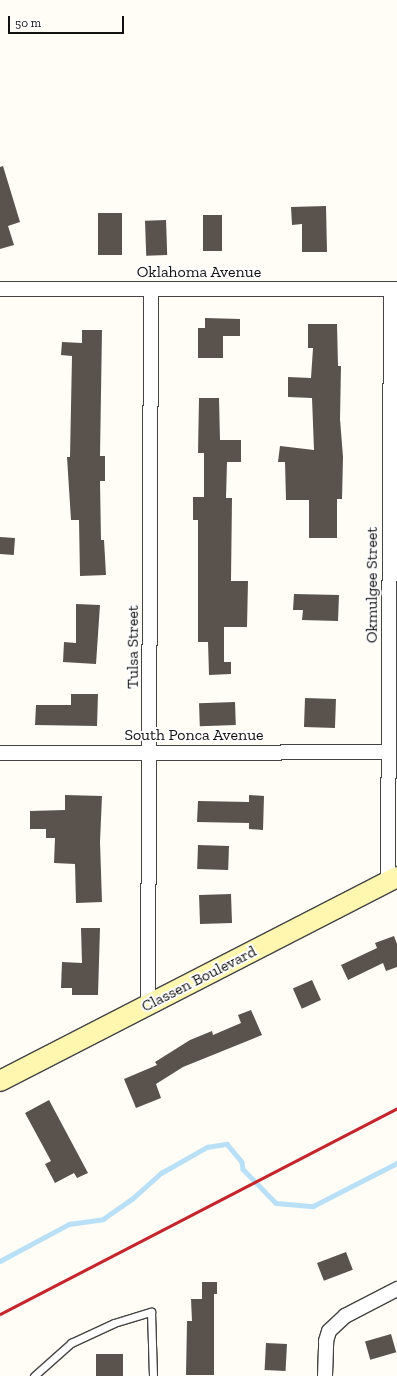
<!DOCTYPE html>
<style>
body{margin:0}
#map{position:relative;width:397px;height:1376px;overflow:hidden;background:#fffdf5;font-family:"Zilla Slab",serif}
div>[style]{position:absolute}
.stream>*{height:4.5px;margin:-2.25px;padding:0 2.25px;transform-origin:2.25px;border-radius:2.25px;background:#b9e0f7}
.building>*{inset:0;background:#5a524d;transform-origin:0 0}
.roads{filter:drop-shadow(1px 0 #444) drop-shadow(-1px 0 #444) drop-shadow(0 1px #444) drop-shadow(0 -1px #444)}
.service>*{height:7px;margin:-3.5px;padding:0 3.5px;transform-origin:3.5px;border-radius:3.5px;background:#fff}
.minor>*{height:14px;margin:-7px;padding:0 7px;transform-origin:7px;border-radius:7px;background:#fff}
.secondary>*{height:20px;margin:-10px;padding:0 10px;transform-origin:10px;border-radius:10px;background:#fff6b0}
.rail>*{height:3px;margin:-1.5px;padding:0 1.5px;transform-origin:1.5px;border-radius:1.5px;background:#c4262e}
span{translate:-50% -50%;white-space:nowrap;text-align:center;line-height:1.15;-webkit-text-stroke:4px #fff;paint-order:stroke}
.street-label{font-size:16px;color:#111}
.scale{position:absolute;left:8px;top:16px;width:116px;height:18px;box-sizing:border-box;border:2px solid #111;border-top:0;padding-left:5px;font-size:12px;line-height:14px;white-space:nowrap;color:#111;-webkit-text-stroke:3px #fff;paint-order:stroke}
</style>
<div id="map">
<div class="stream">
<div style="left:0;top:1261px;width:78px;rotate:-28.2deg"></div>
<div style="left:69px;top:1224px;width:34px;rotate:-8deg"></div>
<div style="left:103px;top:1219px;width:35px;rotate:-35deg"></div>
<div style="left:132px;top:1199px;width:39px;rotate:-42deg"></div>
<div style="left:161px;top:1173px;width:53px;rotate:-29.5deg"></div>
<div style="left:207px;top:1147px;width:20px;rotate:-9deg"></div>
<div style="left:227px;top:1144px;width:23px;rotate:50deg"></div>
<div style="left:242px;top:1162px;width:7px;rotate:82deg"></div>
<div style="left:243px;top:1169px;width:47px;rotate:45.9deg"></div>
<div style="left:276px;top:1203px;width:37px;rotate:5deg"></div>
<div style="left:313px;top:1206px;width:94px;rotate:-27.1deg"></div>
</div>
<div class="building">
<div style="clip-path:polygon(3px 166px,20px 222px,8px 226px,14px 245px,0 249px,0 167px)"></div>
<div style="clip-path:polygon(326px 206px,327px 252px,302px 252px,302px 224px,292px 225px,291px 207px)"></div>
<div style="left:98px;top:213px;width:24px;height:42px"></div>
<div style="left:222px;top:215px;width:36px;height:19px;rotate:90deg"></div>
<div style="left:166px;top:220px;width:35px;height:21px;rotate:88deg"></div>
<div style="clip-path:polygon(205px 318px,240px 319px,240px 336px,223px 336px,223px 358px,198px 358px,198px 328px,205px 328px)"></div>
<div style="clip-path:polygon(308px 324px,337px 324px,338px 366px,341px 366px,340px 419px,343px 457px,342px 499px,337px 499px,337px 538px,309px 538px,309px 500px,286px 500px,285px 462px,278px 462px,280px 446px,314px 450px,312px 398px,288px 397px,288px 377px,311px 378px,313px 348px,308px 348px)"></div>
<div style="clip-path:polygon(82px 330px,102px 330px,100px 456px,105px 456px,105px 481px,100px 481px,101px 540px,104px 540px,106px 575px,80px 576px,79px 520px,71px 520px,67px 457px,70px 457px,72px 356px,61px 355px,62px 342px,82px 343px)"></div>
<div style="clip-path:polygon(199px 398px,219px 398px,220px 440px,241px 440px,241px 462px,227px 462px,226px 498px,232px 498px,231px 581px,248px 581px,247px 627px,224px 627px,224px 662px,231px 662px,231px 674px,209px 675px,208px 642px,198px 642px,198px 520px,193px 520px,193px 497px,204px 497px,204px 453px,198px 453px)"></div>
<div style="left:0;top:537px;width:15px;height:17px;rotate:4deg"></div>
<div style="clip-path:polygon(294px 594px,339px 595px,338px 621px,302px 620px,303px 610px,293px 610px)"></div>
<div style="clip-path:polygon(76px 604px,100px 605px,96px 664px,63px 662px,64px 642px,76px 643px)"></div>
<div style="clip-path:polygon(71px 694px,98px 694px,97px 726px,35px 725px,36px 705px,71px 705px)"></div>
<div style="left:305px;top:698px;width:31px;height:29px;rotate:2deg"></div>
<div style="left:235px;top:702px;width:23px;height:36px;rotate:88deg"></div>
<div style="clip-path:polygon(65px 795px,102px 796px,100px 842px,102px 902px,76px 903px,75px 864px,54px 863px,55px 838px,46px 838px,46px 829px,30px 829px,30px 811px,65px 810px)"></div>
<div style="clip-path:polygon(249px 795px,264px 796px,263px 830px,249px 829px,249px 823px,197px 822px,198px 801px,249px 802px)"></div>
<div style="left:198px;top:845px;width:31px;height:24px;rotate:2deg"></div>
<div style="left:231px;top:894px;width:29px;height:32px;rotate:88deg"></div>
<div style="clip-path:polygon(81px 928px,100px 928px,98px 995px,72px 995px,72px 988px,61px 988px,62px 962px,82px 963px)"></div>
<div style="clip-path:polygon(394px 936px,397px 944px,397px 967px,386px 971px,383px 963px,348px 980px,341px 965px,377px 948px,375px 943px)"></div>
<div style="left:312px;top:980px;width:22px;height:21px;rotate:66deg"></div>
<div style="clip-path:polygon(251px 1010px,262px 1035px,183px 1067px,156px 1084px,161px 1098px,136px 1108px,124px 1079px,157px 1065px,155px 1062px,190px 1040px,212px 1031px,213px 1035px,241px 1023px,238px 1015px)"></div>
<div style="clip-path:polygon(49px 1100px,88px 1173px,77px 1178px,74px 1173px,55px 1183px,45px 1164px,51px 1161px,25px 1113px)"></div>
<div style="left:346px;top:1252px;width:19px;height:31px;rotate:69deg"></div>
<div style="clip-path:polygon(202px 1282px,217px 1282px,217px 1294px,214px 1294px,214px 1375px,186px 1375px,187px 1321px,192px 1321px,191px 1299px,202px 1299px)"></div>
<div style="left:391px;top:1334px;width:19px;height:27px;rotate:74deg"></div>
<div style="left:266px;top:1343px;width:21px;height:27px;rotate:3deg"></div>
<div style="left:96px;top:1354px;width:27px;height:22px"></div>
</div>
<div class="roads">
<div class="service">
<div style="left:34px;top:1376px;width:50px;rotate:-41.7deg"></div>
<div style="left:71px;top:1343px;width:47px;rotate:-24.9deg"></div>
<div style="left:114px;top:1323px;width:39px;rotate:-17deg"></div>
<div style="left:151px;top:1312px;width:64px;rotate:88.2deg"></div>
</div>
<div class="minor">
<div style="left:0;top:289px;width:397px"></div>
<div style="left:0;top:753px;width:388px;rotate:-0.1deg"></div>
<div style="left:388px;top:881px;width:592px;rotate:-89.71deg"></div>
<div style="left:148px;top:1006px;width:717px;rotate:-89.76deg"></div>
<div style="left:325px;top:1376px;width:35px;rotate:-88deg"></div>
<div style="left:326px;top:1341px;width:10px;rotate:-73deg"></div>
<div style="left:329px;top:1331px;width:22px;rotate:-43deg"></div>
<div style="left:345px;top:1316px;width:59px;rotate:-27.4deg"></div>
</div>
<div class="secondary">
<div style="left:0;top:1081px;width:446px;rotate:-27.2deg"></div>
</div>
</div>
<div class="rail">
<div style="left:0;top:1314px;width:447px;rotate:-27.4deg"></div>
</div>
<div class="street-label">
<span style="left:199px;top:272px">Oklahoma Avenue</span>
<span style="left:372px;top:585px;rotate:-90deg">Okmulgee Street</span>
<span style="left:133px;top:647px;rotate:-90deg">Tulsa Street</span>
<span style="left:194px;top:735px">South Ponca Avenue</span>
<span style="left:199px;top:979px;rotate:-27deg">Classen Boulevard</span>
</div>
<div class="scale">50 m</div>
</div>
